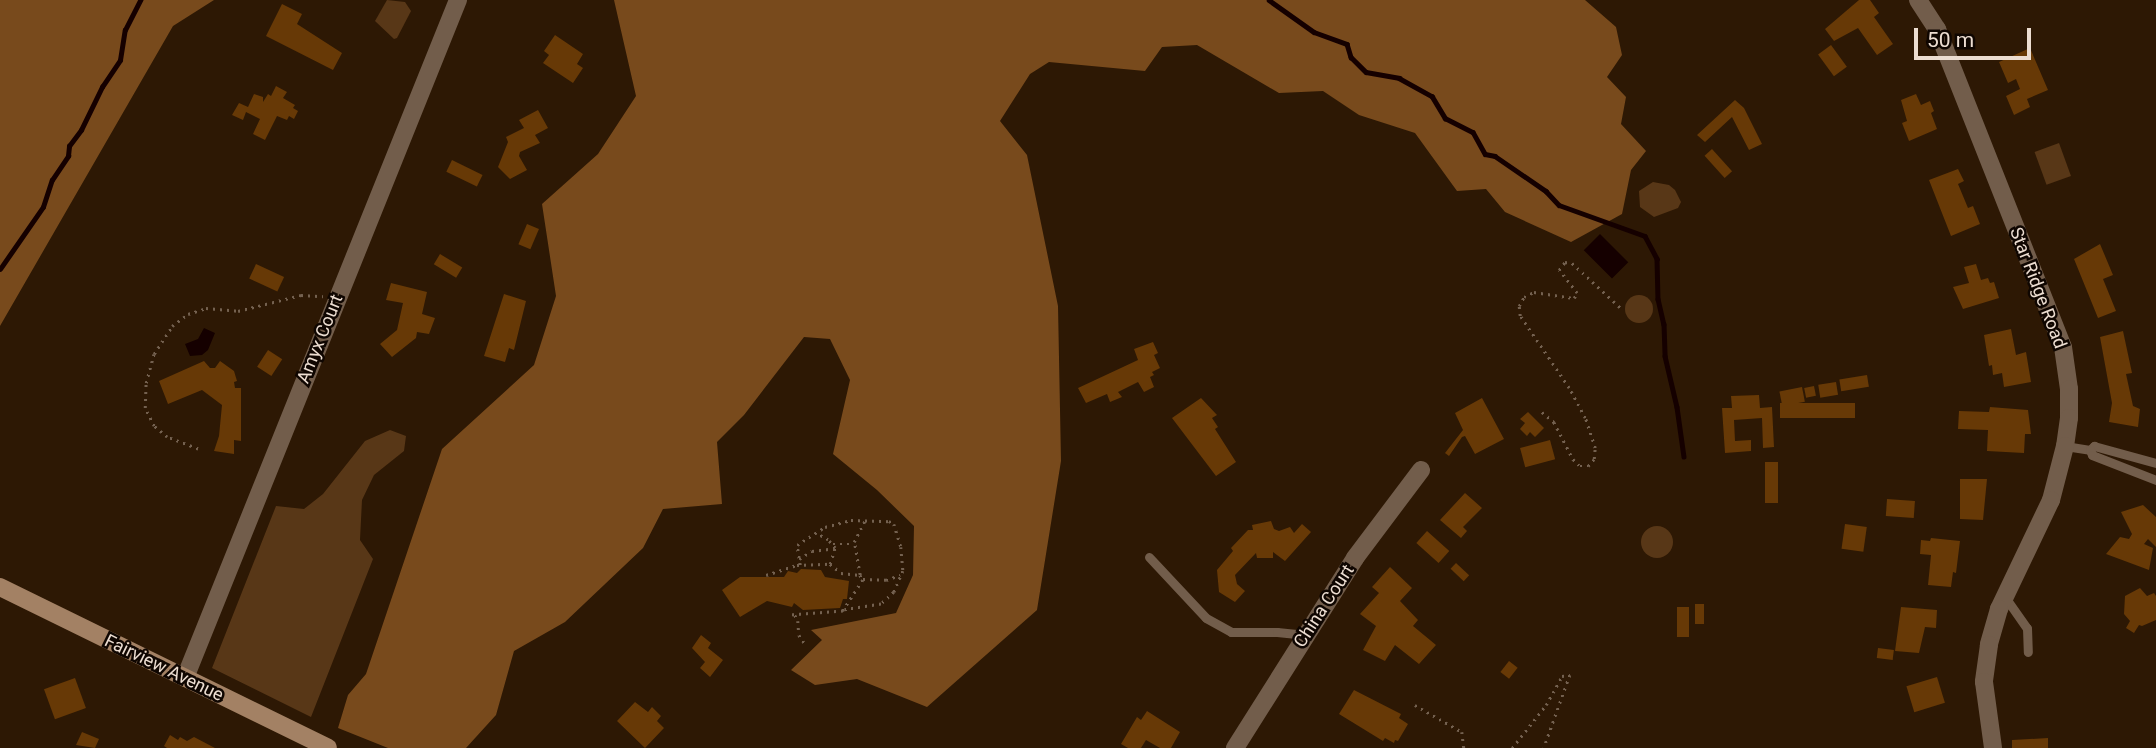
<!DOCTYPE html>
<style>
body{margin:0}
#map{position:relative;width:2156px;height:748px;overflow:hidden;background:#2d1804;font-family:Roboto,sans-serif}
div>[style]{position:absolute}
.green>*{inset:0;background:#583717;transform-origin:0 0}
.round{border-radius:50%}
.forest>*{inset:0;background:#784a1c}
.water>*{inset:0;background:#150000;transform-origin:0 0}
.stream>*{height:4.5px;margin:-2.25px;padding:0 2.25px;transform-origin:2.25px;border-radius:2.25px;background:#150000}
.building>*{inset:0;background:#673906;transform-origin:0 0}
.path>*{height:2.5px;margin-top:-1.25px;transform-origin:0;background:repeating-linear-gradient(90deg,#746150 0 2px,transparent 0 7px)}
.lane>*{height:9px;margin:-4.5px;padding:0 4.5px;transform-origin:4.5px;border-radius:4.5px;background:#725d4b}
.street>*{height:18px;margin:-9px;padding:0 9px;transform-origin:9px;border-radius:9px;background:#725d4b}
.secondary>*{height:18px;margin:-9px;padding:0 9px;transform-origin:9px;border-radius:9px;background:#a38164}
span{translate:-50% -50%;white-space:nowrap;text-align:center;line-height:1.15;-webkit-text-stroke:5px #0f0601;paint-order:stroke}
.street-label{font-size:18px;color:#ecddd1}
.scale{position:absolute;left:1914px;top:28px;width:117px;height:32px;box-sizing:border-box;border:4px solid #ecddd1;border-top:0;padding-left:9px;font-size:21px;line-height:24px;white-space:nowrap;color:#ecddd1;-webkit-text-stroke:5px #0f0601;paint-order:stroke}
</style>
<div id="map">
<div class="green">
<div style="clip-path:polygon(387px 0,405px 2px,411px 11px,397px 38px,394px 39px,375px 21px)"></div>
<div style="left:2059px;top:143px;width:35px;height:26px;rotate:70deg"></div>
<div style="clip-path:polygon(1653px 182px,1669px 185px,1675px 190px,1681px 202px,1678px 208px,1654px 217px,1640px 207px,1639px 191px)"></div>
<div class="round" style="left:1625px;top:295px;width:28px;height:28px"></div>
<div style="clip-path:polygon(390px 430px,406px 436px,404px 451px,374px 475px,362px 500px,360px 540px,373px 559px,311px 717px,212px 668px,276px 506px,304px 509px,323px 494px,365px 441px)"></div>
<div class="round" style="left:1641px;top:526px;width:32px;height:32px"></div>
</div>
<div class="forest">
<div style="clip-path:polygon(0 0,214px 0,173px 26px,0 326px)"></div>
<div style="clip-path:polygon(614px 0,1585px 0,1616px 27px,1622px 55px,1607px 77px,1626px 97px,1621px 124px,1646px 151px,1631px 170px,1622px 214px,1571px 242px,1505px 212px,1486px 189px,1457px 191px,1415px 133px,1359px 115px,1323px 91px,1279px 93px,1197px 45px,1162px 47px,1145px 71px,1049px 62px,1030px 74px,1000px 121px,1027px 155px,1058px 306px,1061px 461px,1037px 610px,927px 707px,857px 679px,815px 685px,791px 670px,822px 640px,811px 630px,896px 613px,913px 575px,914px 526px,877px 490px,833px 454px,850px 380px,830px 339px,804px 337px,744px 415px,717px 442px,722px 504px,663px 509px,643px 548px,565px 622px,514px 651px,496px 715px,466px 748px,388px 748px,338px 728px,348px 695px,366px 674px,442px 449px,534px 365px,556px 296px,542px 204px,598px 154px,636px 96px)"></div>
</div>
<div class="water">
<div style="left:1600px;top:234px;width:40px;height:23px;rotate:45deg"></div>
<div style="clip-path:polygon(204px 328px,215px 333px,208px 350px,202px 355px,190px 356px,185px 344px,198px 339px)"></div>
</div>
<div class="stream">
<div style="left:1269px;top:0;width:55px;rotate:35.4deg"></div>
<div style="left:1314px;top:32px;width:35px;rotate:20deg"></div>
<div style="left:1347px;top:44px;width:14px;rotate:73deg"></div>
<div style="left:1351px;top:57px;width:21px;rotate:45deg"></div>
<div style="left:1366px;top:72px;width:34px;rotate:10deg"></div>
<div style="left:1399px;top:78px;width:38px;rotate:29deg"></div>
<div style="left:1432px;top:96px;width:26px;rotate:59deg"></div>
<div style="left:1445px;top:118px;width:31px;rotate:27deg"></div>
<div style="left:1473px;top:132px;width:25px;rotate:61deg"></div>
<div style="left:1485px;top:154px;width:10px;rotate:11deg"></div>
<div style="left:1495px;top:156px;width:62px;rotate:34.5deg"></div>
<div style="left:1546px;top:191px;width:19px;rotate:47deg"></div>
<div style="left:1559px;top:205px;width:91px;rotate:19.8deg"></div>
<div style="left:1645px;top:236px;width:26px;rotate:62deg"></div>
<div style="left:1657px;top:259px;width:40px;rotate:88.6deg"></div>
<div style="left:1658px;top:299px;width:26px;rotate:77deg"></div>
<div style="left:1664px;top:324px;width:32px;rotate:88deg"></div>
<div style="left:1665px;top:356px;width:52px;rotate:76.8deg"></div>
<div style="left:1677px;top:407px;width:50px;rotate:82deg"></div>
<div style="left:0;top:269px;width:75px;rotate:-55.3deg"></div>
<div style="left:43px;top:207px;width:28px;rotate:-72deg"></div>
<div style="left:52px;top:180px;width:29px;rotate:-56deg"></div>
<div style="left:68px;top:156px;width:10px;rotate:-84deg"></div>
<div style="left:69px;top:146px;width:20px;rotate:-53deg"></div>
<div style="left:81px;top:130px;width:48px;rotate:-64deg"></div>
<div style="left:102px;top:87px;width:32px;rotate:-56deg"></div>
<div style="left:120px;top:60px;width:30px;rotate:-81deg"></div>
<div style="left:125px;top:30px;width:34px;rotate:-63deg"></div>
</div>
<div class="building">
<div style="clip-path:polygon(1859px 0,1870px 0,1879px 13px,1874px 17px,1893px 44px,1877px 55px,1858px 28px,1834px 41px,1825px 29px)"></div>
<div style="clip-path:polygon(282px 4px,302px 14px,297px 24px,342px 53px,333px 70px,266px 36px)"></div>
<div style="clip-path:polygon(555px 35px,583px 54px,577px 64px,583px 68px,573px 83px,543px 63px,549px 55px,544px 51px)"></div>
<div style="left:1831px;top:45px;width:27px;height:16px;rotate:54deg"></div>
<div style="clip-path:polygon(2030px 48px,2048px 90px,2027px 99px,2030px 107px,2014px 115px,2006px 96px,2020px 89px,2016px 79px,2008px 83px,1999px 62px)"></div>
<div style="clip-path:polygon(276px 86px,287px 92px,283px 98px,295px 105px,293px 108px,298px 111px,294px 119px,289px 116px,287px 120px,277px 116px,265px 140px,253px 134px,260px 119px,246px 112px,243px 120px,232px 115px,239px 103px,248px 107px,254px 94px,263px 97px,263px 102px,268px 94px,271px 96px)"></div>
<div style="clip-path:polygon(1916px 94px,1921px 105px,1930px 101px,1934px 111px,1931px 113px,1937px 129px,1909px 141px,1902px 123px,1907px 121px,1901px 100px)"></div>
<div style="clip-path:polygon(1735px 100px,1744px 108px,1762px 144px,1749px 150px,1732px 117px,1705px 142px,1697px 135px)"></div>
<div style="clip-path:polygon(538px 110px,548px 128px,535px 135px,540px 143px,520px 152px,519px 156px,527px 170px,510px 179px,498px 167px,508px 142px,506px 137px,524px 128px,519px 120px)"></div>
<div style="left:1712px;top:149px;width:30px;height:10px;rotate:48deg"></div>
<div style="left:452px;top:160px;width:34px;height:13px;rotate:26deg"></div>
<div style="clip-path:polygon(1958px 169px,1964px 181px,1958px 184px,1968px 208px,1973px 206px,1980px 224px,1951px 236px,1929px 180px)"></div>
<div style="left:527px;top:224px;width:13px;height:22px;rotate:23deg"></div>
<div style="clip-path:polygon(2100px 244px,2113px 275px,2103px 279px,2116px 311px,2098px 318px,2074px 259px)"></div>
<div style="left:440px;top:254px;width:26px;height:12px;rotate:31deg"></div>
<div style="left:256px;top:264px;width:31px;height:16px;rotate:25deg"></div>
<div style="clip-path:polygon(1976px 264px,1981px 280px,1988px 278px,1990px 283px,1994px 282px,1999px 298px,1963px 309px,1953px 287px,1969px 283px,1964px 267px)"></div>
<div style="clip-path:polygon(391px 283px,427px 292px,422px 314px,435px 318px,429px 334px,417px 332px,416px 338px,392px 357px,380px 344px,397px 330px,403px 303px,386px 300px)"></div>
<div style="clip-path:polygon(504px 294px,526px 301px,514px 350px,509px 348px,505px 362px,484px 356px)"></div>
<div style="clip-path:polygon(2011px 329px,2016px 355px,2026px 352px,2031px 382px,2004px 387px,2002px 373px,1993px 375px,1992px 365px,1989px 366px,1984px 335px)"></div>
<div style="clip-path:polygon(2123px 331px,2132px 373px,2126px 374px,2133px 406px,2140px 409px,2138px 427px,2109px 422px,2112px 403px,2100px 337px)"></div>
<div style="clip-path:polygon(1153px 342px,1158px 353px,1154px 355px,1160px 368px,1152px 372px,1154px 375px,1150px 377px,1154px 387px,1144px 392px,1138px 382px,1118px 392px,1122px 397px,1110px 402px,1107px 394px,1086px 403px,1078px 388px,1138px 360px,1134px 349px)"></div>
<div style="left:268px;top:350px;width:17px;height:20px;rotate:33deg"></div>
<div style="clip-path:polygon(204px 361px,210px 368px,215px 368px,220px 361px,234px 371px,237px 381px,234px 382px,235px 388px,241px 388px,241px 441px,234px 440px,234px 454px,214px 451px,219px 436px,222px 405px,202px 390px,168px 404px,159px 381px)"></div>
<div style="left:1867px;top:375px;width:12px;height:28px;rotate:81deg"></div>
<div style="left:1836px;top:382px;width:13px;height:18px;rotate:81deg"></div>
<div style="left:1814px;top:386px;width:10px;height:10px;rotate:79deg"></div>
<div style="left:1802px;top:387px;width:15px;height:23px;rotate:79deg"></div>
<div style="clip-path:polygon(1759px 395px,1760px 408px,1772px 407px,1774px 447px,1763px 448px,1762px 418px,1734px 420px,1735px 441px,1751px 440px,1751px 451px,1725px 453px,1722px 408px,1732px 408px,1731px 396px)"></div>
<div style="clip-path:polygon(1201px 398px,1217px 415px,1212px 418px,1218px 427px,1215px 429px,1236px 462px,1216px 476px,1172px 418px)"></div>
<div style="clip-path:polygon(1482px 398px,1504px 439px,1475px 454px,1465px 436px,1462px 437px,1449px 456px,1445px 453px,1463px 430px,1455px 413px)"></div>
<div style="left:1855px;top:403px;width:15px;height:75px;rotate:90deg"></div>
<div style="clip-path:polygon(1990px 407px,2028px 410px,2031px 434px,2025px 434px,2024px 453px,1987px 451px,1988px 430px,1958px 429px,1959px 411px,1989px 412px)"></div>
<div style="clip-path:polygon(1528px 412px,1544px 428px,1535px 437px,1530px 432px,1527px 436px,1520px 429px,1525px 423px,1520px 419px)"></div>
<div style="left:1550px;top:440px;width:20px;height:31px;rotate:75deg"></div>
<div style="left:1765px;top:462px;width:13px;height:41px"></div>
<div style="clip-path:polygon(1960px 479px,1987px 479px,1983px 520px,1960px 519px)"></div>
<div style="clip-path:polygon(1465px 493px,1482px 508px,1463px 527px,1467px 531px,1461px 538px,1440px 520px)"></div>
<div style="left:1887px;top:499px;width:28px;height:17px;rotate:4deg"></div>
<div style="clip-path:polygon(2143px 505px,2156px 517px,2156px 547px,2148px 539px,2144px 544px,2153px 548px,2149px 570px,2106px 554px,2120px 537px,2129px 539px,2132px 534px,2121px 512px)"></div>
<div style="clip-path:polygon(1271px 521px,1274px 529px,1279px 531px,1290px 527px,1294px 533px,1302px 524px,1311px 532px,1285px 561px,1273px 552px,1273px 558px,1257px 558px,1256px 553px,1235px 575px,1237px 584px,1245px 591px,1235px 602px,1219px 592px,1217px 570px,1233px 551px,1231px 548px,1248px 530px,1253px 530px,1252px 525px)"></div>
<div style="left:1845px;top:524px;width:22px;height:25px;rotate:8deg"></div>
<div style="left:1427px;top:531px;width:30px;height:16px;rotate:42deg"></div>
<div style="clip-path:polygon(1931px 538px,1960px 541px,1956px 573px,1953px 572px,1951px 587px,1928px 585px,1931px 555px,1920px 554px,1921px 540px,1930px 541px)"></div>
<div style="left:1456px;top:563px;width:18px;height:8px;rotate:43deg"></div>
<div style="clip-path:polygon(1390px 567px,1412px 588px,1400px 601px,1418px 620px,1413px 626px,1436px 645px,1419px 664px,1395px 645px,1385px 661px,1363px 650px,1376px 626px,1360px 614px,1379px 593px,1372px 587px)"></div>
<div style="clip-path:polygon(801px 569px,821px 570px,825px 577px,849px 581px,847px 599px,843px 599px,840px 608px,803px 610px,794px 603px,792px 607px,767px 601px,740px 617px,722px 590px,740px 577px,784px 577px,788px 571px,797px 573px)"></div>
<div style="clip-path:polygon(2140px 588px,2147px 596px,2154px 593px,2156px 596px,2156px 620px,2142px 626px,2139px 625px,2134px 633px,2126px 628px,2130px 621px,2124px 614px,2125px 596px)"></div>
<div style="left:1695px;top:604px;width:9px;height:20px"></div>
<div style="left:1677px;top:607px;width:12px;height:30px"></div>
<div style="clip-path:polygon(1901px 607px,1937px 610px,1936px 628px,1925px 627px,1919px 653px,1895px 651px)"></div>
<div style="clip-path:polygon(701px 635px,711px 643px,708px 648px,723px 660px,710px 677px,700px 668px,705px 662px,692px 648px)"></div>
<div style="left:1878px;top:648px;width:16px;height:10px;rotate:7deg"></div>
<div style="left:1509px;top:661px;width:11px;height:14px;rotate:38deg"></div>
<div style="left:1937px;top:677px;width:27px;height:32px;rotate:73deg"></div>
<div style="left:75px;top:678px;width:32px;height:33px;rotate:70deg"></div>
<div style="clip-path:polygon(1354px 690px,1401px 714px,1399px 718px,1408px 724px,1398px 741px,1395px 740px,1394px 743px,1385px 738px,1383px 741px,1339px 714px)"></div>
<div style="clip-path:polygon(635px 702px,648px 712px,652px 707px,661px 716px,657px 721px,664px 728px,645px 748px,617px 721px)"></div>
<div style="clip-path:polygon(1147px 711px,1180px 732px,1171px 748px,1160px 748px,1146px 740px,1141px 748px,1128px 748px,1121px 744px,1137px 717px,1141px 720px)"></div>
<div style="clip-path:polygon(82px 732px,99px 739px,95px 748px,76px 745px)"></div>
<div style="clip-path:polygon(170px 735px,178px 740px,180px 737px,187px 741px,194px 737px,215px 748px,167px 748px,164px 746px)"></div>
<div style="clip-path:polygon(2048px 738px,2048px 748px,2012px 748px,2012px 740px)"></div>
</div>
<div class="path">
<div style="left:1542px;top:412px;width:16px;rotate:40deg"></div>
<div style="left:1554px;top:422px;width:42px;rotate:62.8deg"></div>
<div style="left:1573px;top:459px;width:10px;rotate:45deg"></div>
<div style="left:1580px;top:466px;width:8px"></div>
<div style="left:1588px;top:466px;width:9px;rotate:-49deg"></div>
<div style="left:1594px;top:459px;width:11px;rotate:-85deg"></div>
<div style="left:1595px;top:448px;width:32px;rotate:-108deg"></div>
<div style="left:1585px;top:418px;width:34px;rotate:-118deg"></div>
<div style="left:1569px;top:388px;width:87px;rotate:-124.2deg"></div>
<div style="left:1520px;top:316px;width:10px;rotate:-96deg"></div>
<div style="left:1519px;top:306px;width:10px;rotate:-61deg"></div>
<div style="left:1524px;top:297px;width:11px;rotate:-27deg"></div>
<div style="left:1534px;top:292px;width:40px;rotate:8.5deg"></div>
<div style="left:1574px;top:298px;width:6px;rotate:-59deg"></div>
<div style="left:1577px;top:293px;width:29px;rotate:-128deg"></div>
<div style="left:1559px;top:270px;width:10px;rotate:-53deg"></div>
<div style="left:1565px;top:262px;width:7px;rotate:8deg"></div>
<div style="left:1572px;top:263px;width:67px;rotate:42.6deg"></div>
<div style="left:198px;top:449px;width:33px;rotate:-159deg"></div>
<div style="left:167px;top:437px;width:17px;rotate:-140deg"></div>
<div style="left:154px;top:426px;width:20px;rotate:-117deg"></div>
<div style="left:145px;top:408px;width:25px;rotate:-88deg"></div>
<div style="left:146px;top:383px;width:30px;rotate:-75deg"></div>
<div style="left:154px;top:354px;width:33px;rotate:-57deg"></div>
<div style="left:172px;top:326px;width:20px;rotate:-37deg"></div>
<div style="left:188px;top:314px;width:19px;rotate:-18deg"></div>
<div style="left:206px;top:308px;width:32px;rotate:5deg"></div>
<div style="left:238px;top:311px;width:65px;rotate:-14.3deg"></div>
<div style="left:301px;top:295px;width:22px;rotate:3deg"></div>
<div style="left:833px;top:544px;width:21px"></div>
<div style="left:799px;top:559px;width:15px;rotate:-32deg"></div>
<div style="left:812px;top:551px;width:23px;rotate:-7deg"></div>
<div style="left:835px;top:548px;width:11px;rotate:-131deg"></div>
<div style="left:828px;top:540px;width:14px;rotate:-150deg"></div>
<div style="left:830px;top:564px;width:17px;rotate:-73deg"></div>
<div style="left:800px;top:565px;width:20px;rotate:-99deg"></div>
<div style="left:797px;top:545px;width:33px;rotate:-33deg"></div>
<div style="left:825px;top:527px;width:27px;rotate:-15deg"></div>
<div style="left:851px;top:520px;width:38px;rotate:2deg"></div>
<div style="left:889px;top:521px;width:6px;rotate:31deg"></div>
<div style="left:894px;top:524px;width:24px;rotate:73deg"></div>
<div style="left:901px;top:547px;width:24px;rotate:85deg"></div>
<div style="left:903px;top:571px;width:23px;rotate:113deg"></div>
<div style="left:894px;top:592px;width:18px;rotate:137deg"></div>
<div style="left:881px;top:604px;width:37px;rotate:171deg"></div>
<div style="left:766px;top:575px;width:33px;rotate:-18deg"></div>
<div style="left:797px;top:565px;width:33px;rotate:-2deg"></div>
<div style="left:830px;top:564px;width:14px;rotate:39deg"></div>
<div style="left:841px;top:573px;width:19px;rotate:6deg"></div>
<div style="left:860px;top:575px;width:6px;rotate:59deg"></div>
<div style="left:863px;top:580px;width:37px;rotate:123deg"></div>
<div style="left:843px;top:611px;width:53px;rotate:175.7deg"></div>
<div style="left:860px;top:575px;width:34px;rotate:-100deg"></div>
<div style="left:854px;top:542px;width:25px;rotate:-63deg"></div>
<div style="left:863px;top:579px;width:23px;rotate:2deg"></div>
<div style="left:886px;top:580px;width:15px;rotate:-20deg"></div>
<div style="left:795px;top:615px;width:7px;rotate:63deg"></div>
<div style="left:798px;top:621px;width:14px;rotate:86deg"></div>
<div style="left:799px;top:635px;width:11px;rotate:56deg"></div>
<div style="left:1415px;top:705px;width:54px;rotate:29.9deg"></div>
<div style="left:1462px;top:732px;width:16px;rotate:83deg"></div>
<div style="left:1512px;top:748px;width:55px;rotate:-51.7deg"></div>
<div style="left:1546px;top:705px;width:33px;rotate:-61deg"></div>
<div style="left:1562px;top:676px;width:8px;rotate:-7deg"></div>
<div style="left:1570px;top:675px;width:77px;rotate:109.6deg"></div>
</div>
<div class="lane">
<div style="left:2065px;top:446px;width:25px;rotate:9deg"></div>
<div style="left:2090px;top:450px;width:6px;rotate:-45deg"></div>
<div style="left:2094px;top:446px;width:64px;rotate:15.3deg"></div>
<div style="left:2090px;top:450px;width:5px;rotate:68deg"></div>
<div style="left:2092px;top:455px;width:69px;rotate:21.3deg"></div>
<div style="left:1149px;top:557px;width:83px;rotate:46.9deg"></div>
<div style="left:1206px;top:618px;width:29px;rotate:29deg"></div>
<div style="left:1231px;top:632px;width:46px"></div>
<div style="left:1277px;top:632px;width:27px;rotate:6deg"></div>
<div style="left:2005px;top:597px;width:38px;rotate:55deg"></div>
<div style="left:2027px;top:628px;width:24px;rotate:88deg"></div>
</div>
<div class="street">
<div style="left:1918px;top:0;width:35px;rotate:57deg"></div>
<div style="left:1937px;top:29px;width:342px;rotate:68.4deg"></div>
<div style="left:2063px;top:347px;width:42px;rotate:81.9deg"></div>
<div style="left:2069px;top:389px;width:29px;rotate:90deg"></div>
<div style="left:2069px;top:418px;width:28px;rotate:98deg"></div>
<div style="left:2065px;top:446px;width:56px;rotate:104.5deg"></div>
<div style="left:2051px;top:500px;width:121px;rotate:115.5deg"></div>
<div style="left:1999px;top:609px;width:37px;rotate:106deg"></div>
<div style="left:1989px;top:645px;width:37px;rotate:98deg"></div>
<div style="left:1984px;top:682px;width:67px;rotate:82.2deg"></div>
<div style="left:185px;top:678px;width:731px;rotate:-68.07deg"></div>
<div style="left:1235px;top:748px;width:225px;rotate:-57.7deg"></div>
<div style="left:1355px;top:558px;width:110px;rotate:-53.1deg"></div>
</div>
<div class="secondary">
<div style="left:0;top:587px;width:365px;rotate:26.1deg"></div>
</div>
<div class="street-label">
<span style="left:2038px;top:288px;rotate:69deg">Star Ridge Road</span>
<span style="left:320px;top:339px;rotate:-68deg">Amyx Court</span>
<span style="left:1324px;top:606px;rotate:-57deg">China Court</span>
<span style="left:164px;top:668px;rotate:26deg">Fairview Avenue</span>
</div>
<div class="scale">50 m</div>
</div>
